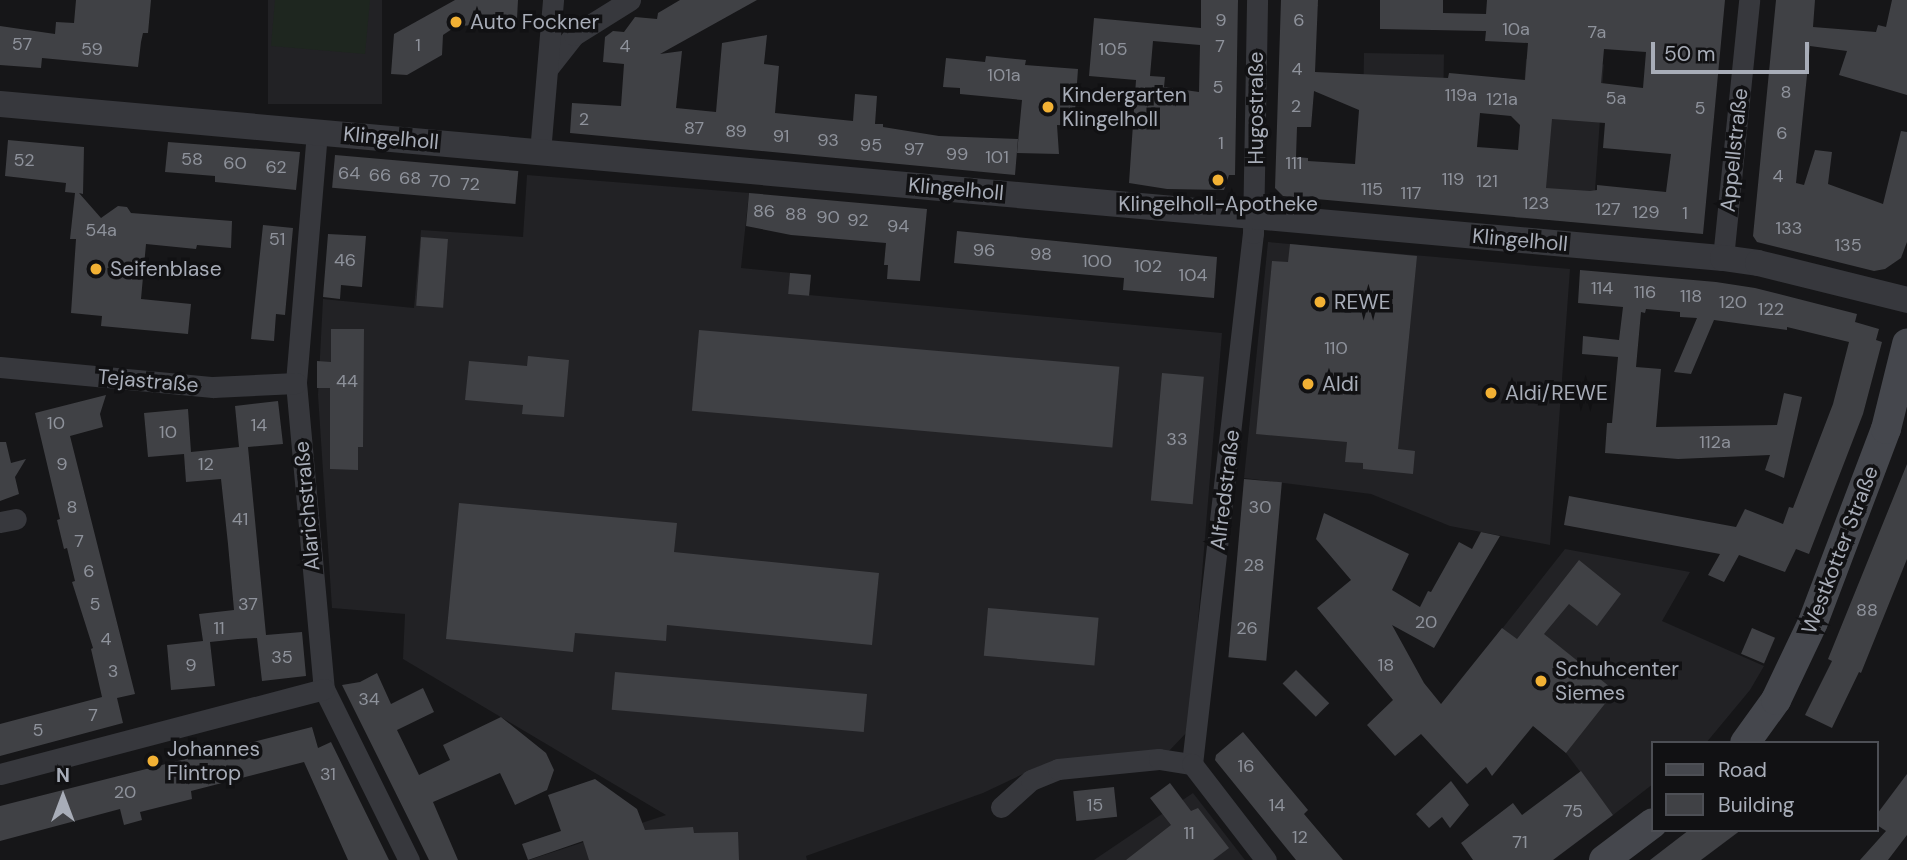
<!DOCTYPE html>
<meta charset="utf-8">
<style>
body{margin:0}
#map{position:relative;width:1907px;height:860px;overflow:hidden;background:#161618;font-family:"DM Sans",sans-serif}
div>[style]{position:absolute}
.built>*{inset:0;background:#222225;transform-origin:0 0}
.green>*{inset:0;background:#1e261f}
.building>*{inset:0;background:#404145;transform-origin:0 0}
.minor>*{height:21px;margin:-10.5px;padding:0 10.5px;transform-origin:10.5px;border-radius:10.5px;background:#37383d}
.tertiary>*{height:26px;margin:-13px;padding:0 13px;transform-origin:13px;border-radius:13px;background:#37383d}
.secondary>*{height:30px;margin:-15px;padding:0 15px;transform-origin:15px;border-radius:15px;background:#45474d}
.dots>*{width:19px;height:19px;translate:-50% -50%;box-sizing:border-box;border:4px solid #111113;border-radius:50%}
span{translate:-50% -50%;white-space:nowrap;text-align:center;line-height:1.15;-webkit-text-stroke:7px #111113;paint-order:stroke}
.number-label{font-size:18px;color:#8e929b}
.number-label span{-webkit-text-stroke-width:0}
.poi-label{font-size:21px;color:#a8adb8}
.left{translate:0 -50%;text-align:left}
.street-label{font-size:21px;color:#a8adb8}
.legend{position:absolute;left:1651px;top:741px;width:228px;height:91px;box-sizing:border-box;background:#111113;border:2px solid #4d4f55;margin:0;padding:9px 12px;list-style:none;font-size:21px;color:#a8adb8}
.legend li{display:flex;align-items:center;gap:14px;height:35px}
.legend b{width:35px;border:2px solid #4d4f55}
.north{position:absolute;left:28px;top:762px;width:70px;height:70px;-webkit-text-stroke:5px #111113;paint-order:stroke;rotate:0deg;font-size:19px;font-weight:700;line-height:28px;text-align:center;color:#a8adb8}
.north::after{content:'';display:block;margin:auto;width:24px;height:32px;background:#a8adb8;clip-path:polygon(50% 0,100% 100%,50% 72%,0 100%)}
.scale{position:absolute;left:1651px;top:42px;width:158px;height:32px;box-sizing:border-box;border:4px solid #a8adb8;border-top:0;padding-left:9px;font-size:21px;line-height:24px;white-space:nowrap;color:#a8adb8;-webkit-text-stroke:5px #111113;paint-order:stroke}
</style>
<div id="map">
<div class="built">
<div style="left:268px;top:0;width:114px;height:104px"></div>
<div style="left:1364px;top:53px;width:80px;height:75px;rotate:1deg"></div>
<div style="left:1526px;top:59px;width:78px;height:159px;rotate:4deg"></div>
<div style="clip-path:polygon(527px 175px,749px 193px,741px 268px,811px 275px,809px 295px,1222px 333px,1189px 730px,1168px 752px,1042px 765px,983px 793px,806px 856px,807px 860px,529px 860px,666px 815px,403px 659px,405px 614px,332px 608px,318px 395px,323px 299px,414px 308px,421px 230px,523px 237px)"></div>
<div style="clip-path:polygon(1268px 242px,1570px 269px,1550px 545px,1450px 526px,1371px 494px,1244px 478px)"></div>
<div style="clip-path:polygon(1565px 549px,1690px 572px,1662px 621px,1764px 666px,1750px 690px,1706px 743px,1653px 743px,1653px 784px,1613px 815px,1566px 753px,1468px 672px)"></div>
<div style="clip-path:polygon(1193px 793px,1245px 860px,1094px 860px)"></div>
</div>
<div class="green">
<div style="clip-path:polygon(275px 0,370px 0,365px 54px,271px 46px)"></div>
</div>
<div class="building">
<div style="clip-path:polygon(76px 0,151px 0,148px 33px,143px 33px,141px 42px,138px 67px,42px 58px,41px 68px,0 65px,0 26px,55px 34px,56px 22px,74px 23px)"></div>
<div style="clip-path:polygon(455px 0,518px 0,517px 19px,455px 27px,443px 35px,442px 55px,407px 75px,391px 74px,394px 34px)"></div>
<div style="clip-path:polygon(680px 0,757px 0,660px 54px,682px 51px,676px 108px,716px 112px,722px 43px,767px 35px,764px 64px,779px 66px,775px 113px,853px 121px,855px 94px,877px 96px,875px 124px,883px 124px,883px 127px,939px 136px,1018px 139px,1015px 175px,570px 133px,572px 103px,621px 106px,624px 64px,603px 62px,605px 37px,613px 31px,624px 32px,635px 17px,657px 19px,658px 13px)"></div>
<div style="clip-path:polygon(evenodd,1201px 0,1238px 0,1235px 175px,1229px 175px,1224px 190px,1167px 189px,1129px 183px,1136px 80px,1089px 76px,1094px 18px,1201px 28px,1201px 0,1153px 41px,1200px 45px,1199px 92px,1164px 87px,1165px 77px,1150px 76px,1153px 41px)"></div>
<div style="clip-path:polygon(evenodd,1281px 0,1318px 0,1315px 72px,1448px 78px,1449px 73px,1525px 80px,1528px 43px,1485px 41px,1486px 31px,1380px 29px,1380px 0,1443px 0,1443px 13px,1486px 14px,1487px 0,1725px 0,1703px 234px,1283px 196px,1275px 188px,1281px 0,1604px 49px,1646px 52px,1643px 88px,1601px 83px,1604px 49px,1281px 0,1314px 91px,1359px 110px,1355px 164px,1308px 161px,1308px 158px,1296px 157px,1297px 127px,1311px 127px,1314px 91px,1281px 0,1480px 113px,1511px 116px,1520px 125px,1518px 150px,1477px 147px,1480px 113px,1281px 0,1552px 119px,1605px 123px,1603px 148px,1671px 154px,1666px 192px,1597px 185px,1597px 190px,1590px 191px,1546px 188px,1552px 119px)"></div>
<div style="clip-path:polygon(1776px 0,1815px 0,1813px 27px,1876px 32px,1878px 25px,1886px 27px,1892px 0,1907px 0,1907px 95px,1839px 75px,1847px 51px,1810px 46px,1796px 183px,1804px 185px,1815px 150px,1832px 152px,1828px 184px,1883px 204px,1901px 131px,1907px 132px,1907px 242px,1901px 258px,1885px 269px,1874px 271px,1757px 242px,1753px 236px)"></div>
<div style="clip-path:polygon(986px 56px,1026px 60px,1025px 65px,1078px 69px,1074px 126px,1057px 125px,1059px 154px,1017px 153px,1022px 100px,960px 94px,960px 88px,943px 87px,946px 58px,985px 62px)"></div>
<div style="clip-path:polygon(8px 140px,84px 147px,83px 194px,79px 193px,101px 218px,118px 206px,127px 207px,131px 213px,232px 221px,231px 248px,197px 245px,196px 249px,146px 244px,141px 299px,191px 304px,188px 334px,101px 326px,102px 316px,71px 313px,76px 239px,70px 239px,75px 193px,65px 192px,66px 183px,5px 176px)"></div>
<div style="clip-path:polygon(168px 142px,300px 152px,296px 190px,215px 182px,215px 176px,165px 172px)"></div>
<div style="left:335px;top:155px;width:184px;height:33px;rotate:5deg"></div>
<div style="clip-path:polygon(749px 193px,927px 209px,920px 281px,887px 279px,888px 265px,884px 265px,886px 243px,791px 235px,746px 226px)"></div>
<div style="clip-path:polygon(263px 225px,293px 228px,285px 315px,276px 314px,274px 341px,251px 339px)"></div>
<div style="clip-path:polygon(957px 231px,1217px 257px,1214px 298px,1123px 290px,1124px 278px,954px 263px)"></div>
<div style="clip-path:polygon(328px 234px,366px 236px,362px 287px,341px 285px,340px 299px,323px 297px)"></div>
<div style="left:421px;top:237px;width:27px;height:69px;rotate:4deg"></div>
<div style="clip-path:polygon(1290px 244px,1417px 256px,1398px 449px,1415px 451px,1413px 474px,1363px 469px,1363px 463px,1345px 462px,1347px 442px,1256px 434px,1272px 261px,1288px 262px)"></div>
<div style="clip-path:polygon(1580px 270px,1716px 282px,1755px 288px,1857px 314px,1855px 322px,1879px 329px,1876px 340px,1882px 342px,1863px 414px,1809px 554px,1796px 549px,1785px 572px,1739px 555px,1724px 582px,1708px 575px,1720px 554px,1564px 525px,1569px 496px,1736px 527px,1745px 509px,1783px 524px,1789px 507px,1793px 508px,1833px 404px,1849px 342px,1787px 327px,1787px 330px,1714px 320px,1691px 374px,1674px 372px,1697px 318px,1680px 317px,1680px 312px,1646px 309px,1645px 313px,1641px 312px,1636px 367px,1661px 369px,1656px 427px,1777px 425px,1784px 393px,1802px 397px,1784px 478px,1765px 470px,1770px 455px,1678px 459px,1605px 453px,1607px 423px,1612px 423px,1618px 357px,1582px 354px,1583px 336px,1619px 340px,1623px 307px,1578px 303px)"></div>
<div style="left:790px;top:273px;width:21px;height:21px;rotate:5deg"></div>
<div style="clip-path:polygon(331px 329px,364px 329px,363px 447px,358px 447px,358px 470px,330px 469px,330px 388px,317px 388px,317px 361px,331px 362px)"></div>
<div style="left:699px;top:330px;width:422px;height:81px;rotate:5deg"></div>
<div style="clip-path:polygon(528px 356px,569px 360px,564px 417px,522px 414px,523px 405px,465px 400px,469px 361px,527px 366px)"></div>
<div style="left:1162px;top:373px;width:42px;height:128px;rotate:5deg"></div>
<div style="clip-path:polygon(106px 395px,100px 414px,103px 427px,70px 436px,135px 694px,117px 698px,123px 723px,0 756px,0 724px,102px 697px,91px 649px,93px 648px,72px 582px,75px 581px,67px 548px,64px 549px,57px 520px,60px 519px,35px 413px)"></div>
<div style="clip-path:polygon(278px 401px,283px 444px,248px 447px,266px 635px,302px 632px,306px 676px,262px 681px,257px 638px,238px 639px,210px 642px,215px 686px,171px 690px,167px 645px,203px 641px,199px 614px,234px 610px,228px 544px,221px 479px,186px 482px,184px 454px,148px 457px,144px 413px,188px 409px,191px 452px,239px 447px,235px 406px)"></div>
<div style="clip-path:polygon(0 442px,6px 442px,11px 463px,26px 459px,15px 477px,19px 494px,0 501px)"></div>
<div style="clip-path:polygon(1907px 464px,1907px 559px,1861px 673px,1859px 672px,1832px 728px,1805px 715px,1832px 661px,1828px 659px)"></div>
<div style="left:1244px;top:479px;width:38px;height:179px;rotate:5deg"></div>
<div style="clip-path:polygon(459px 503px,677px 523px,674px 552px,879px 573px,872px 645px,667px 625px,666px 641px,575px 633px,573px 652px,446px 639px)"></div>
<div style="clip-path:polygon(1324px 513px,1409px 554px,1392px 590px,1420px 607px,1428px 591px,1431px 592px,1459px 542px,1472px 549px,1481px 532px,1500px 536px,1434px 648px,1392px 625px,1424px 683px,1441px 704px,1502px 628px,1517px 639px,1579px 560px,1621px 594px,1597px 626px,1569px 604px,1544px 634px,1615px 691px,1566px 753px,1533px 726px,1492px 776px,1486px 767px,1467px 784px,1421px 734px,1395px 756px,1367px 725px,1393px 700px,1317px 608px,1351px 580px,1316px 539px)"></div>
<div style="left:988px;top:608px;width:111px;height:48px;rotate:5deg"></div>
<div style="left:1752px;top:628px;width:25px;height:28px;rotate:23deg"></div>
<div style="left:1296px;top:670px;width:47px;height:19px;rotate:45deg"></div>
<div style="left:615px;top:672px;width:253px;height:38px;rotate:5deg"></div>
<div style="clip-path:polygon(377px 673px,391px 704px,423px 688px,434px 712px,397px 730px,419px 775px,450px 760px,443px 745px,501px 717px,546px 753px,554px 770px,547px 790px,515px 805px,500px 773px,433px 802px,458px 860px,429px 860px,342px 685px,360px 682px)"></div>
<div style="clip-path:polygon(312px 727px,318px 748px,331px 742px,389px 860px,348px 860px,304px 762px,191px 791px,192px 799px,140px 812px,142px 820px,124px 825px,120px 809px,0 841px,0 806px)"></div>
<div style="clip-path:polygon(1243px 732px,1308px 810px,1304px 814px,1343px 860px,1296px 860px,1215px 760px,1216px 755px)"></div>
<div style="clip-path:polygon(1581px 771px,1613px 815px,1553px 860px,1473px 860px,1461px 843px,1513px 803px,1522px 815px)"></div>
<div style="clip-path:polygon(1907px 774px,1907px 835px,1888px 860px,1860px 860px,1886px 831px,1877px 825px,1877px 814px)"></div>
<div style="clip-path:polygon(595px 779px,637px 809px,645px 830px,693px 827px,694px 833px,738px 832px,739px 860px,589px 860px,583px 841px,528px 860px,522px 844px,561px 831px,548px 795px)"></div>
<div style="clip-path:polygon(1451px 781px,1469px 805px,1450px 828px,1442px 817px,1429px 828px,1416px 814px)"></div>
<div style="clip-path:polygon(1170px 783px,1191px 811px,1198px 808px,1229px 848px,1213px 860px,1126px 860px,1171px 825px,1150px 798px)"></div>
<div style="left:1114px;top:787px;width:30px;height:41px;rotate:84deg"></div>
<div style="clip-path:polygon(1689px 830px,1741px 830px,1701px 860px,1650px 860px)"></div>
</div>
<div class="minor">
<div style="left:548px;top:68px;width:42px;rotate:-51.8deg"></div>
<div style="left:574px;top:35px;width:66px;rotate:-32deg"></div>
<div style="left:317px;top:132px;width:252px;rotate:94.8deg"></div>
<div style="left:296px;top:383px;width:307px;rotate:84.8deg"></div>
<div style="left:324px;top:689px;width:191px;rotate:63.6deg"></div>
<div style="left:540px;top:152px;width:153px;rotate:-85.1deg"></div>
<div style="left:1723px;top:258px;width:259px;rotate:-84.2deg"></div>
<div style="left:0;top:367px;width:214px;rotate:5.4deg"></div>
<div style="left:213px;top:387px;width:83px;rotate:-2.8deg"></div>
<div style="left:0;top:522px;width:16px;rotate:-11deg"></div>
<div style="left:1192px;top:764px;width:534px;rotate:-83.45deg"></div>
<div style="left:1253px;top:233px;width:233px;rotate:-89deg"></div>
<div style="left:0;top:774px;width:335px;rotate:-14.7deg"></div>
<div style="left:1001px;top:807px;width:40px;rotate:-42deg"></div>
<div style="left:1031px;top:780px;width:29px;rotate:-22deg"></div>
<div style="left:1058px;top:769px;width:101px;rotate:-5.7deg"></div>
<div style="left:1159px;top:759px;width:33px;rotate:9deg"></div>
<div style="left:1192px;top:764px;width:121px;rotate:52.4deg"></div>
</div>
<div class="tertiary">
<div style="left:0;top:104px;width:1730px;rotate:5.11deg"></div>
<div style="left:1723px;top:258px;width:35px;rotate:8deg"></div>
<div style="left:1758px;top:263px;width:154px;rotate:13.9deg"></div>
</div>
<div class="secondary">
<div style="left:1745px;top:743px;width:53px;rotate:-54.2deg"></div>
<div style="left:1776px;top:700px;width:86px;rotate:-64.6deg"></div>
<div style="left:1813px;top:622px;width:206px;rotate:-69.3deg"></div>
<div style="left:1886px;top:429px;width:88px;rotate:-76.1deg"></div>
<div style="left:1604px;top:860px;width:61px;rotate:-37.1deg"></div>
</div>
<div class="dots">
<div style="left:456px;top:22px;background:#f2b134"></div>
<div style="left:1048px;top:107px;background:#f2b134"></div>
<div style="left:1218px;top:180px;background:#f2b134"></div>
<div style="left:96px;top:269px;background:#f2b134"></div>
<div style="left:1320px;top:302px;background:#f2b134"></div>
<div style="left:1308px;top:384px;background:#f2b134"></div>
<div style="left:1491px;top:393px;background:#f2b134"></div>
<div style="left:1541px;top:681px;background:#f2b134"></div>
<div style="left:153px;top:761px;background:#f2b134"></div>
</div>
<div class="number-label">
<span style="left:1221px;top:20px">9</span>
<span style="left:1299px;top:20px">6</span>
<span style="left:1516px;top:29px">10a</span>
<span style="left:1597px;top:32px">7a</span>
<span style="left:22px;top:44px">57</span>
<span style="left:418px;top:45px">1</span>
<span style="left:625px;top:46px">4</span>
<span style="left:1220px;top:46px">7</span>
<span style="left:92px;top:49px">59</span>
<span style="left:1113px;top:49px">105</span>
<span style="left:1297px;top:69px">4</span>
<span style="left:1004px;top:75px">101a</span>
<span style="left:1218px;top:87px">5</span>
<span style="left:1786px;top:92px">8</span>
<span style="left:1461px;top:95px">119a</span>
<span style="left:1616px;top:98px">5a</span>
<span style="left:1502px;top:99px">121a</span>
<span style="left:1296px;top:106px">2</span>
<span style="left:1700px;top:108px">5</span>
<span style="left:584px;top:119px">2</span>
<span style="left:694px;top:128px">87</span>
<span style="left:736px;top:131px">89</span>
<span style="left:1782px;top:133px">6</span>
<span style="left:781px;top:136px">91</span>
<span style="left:828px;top:140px">93</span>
<span style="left:1221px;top:143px">1</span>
<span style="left:871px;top:145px">95</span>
<span style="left:914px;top:149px">97</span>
<span style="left:957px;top:154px">99</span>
<span style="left:997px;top:157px">101</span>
<span style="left:192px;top:159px">58</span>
<span style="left:24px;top:160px">52</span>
<span style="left:235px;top:163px">60</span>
<span style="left:1294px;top:163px">111</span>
<span style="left:276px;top:167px">62</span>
<span style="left:349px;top:173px">64</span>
<span style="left:380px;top:175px">66</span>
<span style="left:1778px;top:176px">4</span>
<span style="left:410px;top:178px">68</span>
<span style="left:1453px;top:179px">119</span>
<span style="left:440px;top:181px">70</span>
<span style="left:1487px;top:181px">121</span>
<span style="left:470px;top:184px">72</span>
<span style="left:1372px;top:189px">115</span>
<span style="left:1411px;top:193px">117</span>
<span style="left:1536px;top:203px">123</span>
<span style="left:1608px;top:209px">127</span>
<span style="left:764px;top:211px">86</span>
<span style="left:1646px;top:212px">129</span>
<span style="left:1685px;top:213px">1</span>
<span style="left:796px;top:214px">88</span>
<span style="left:828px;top:217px">90</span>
<span style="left:858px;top:220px">92</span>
<span style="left:898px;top:226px">94</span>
<span style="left:1789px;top:228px">133</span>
<span style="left:101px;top:230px">54a</span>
<span style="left:277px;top:239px">51</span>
<span style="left:1848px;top:245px">135</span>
<span style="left:984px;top:250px">96</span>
<span style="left:1041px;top:254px">98</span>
<span style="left:345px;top:260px">46</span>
<span style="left:1097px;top:261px">100</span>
<span style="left:1148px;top:266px">102</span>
<span style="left:1193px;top:275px">104</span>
<span style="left:1602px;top:288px">114</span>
<span style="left:1645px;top:292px">116</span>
<span style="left:1691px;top:296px">118</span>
<span style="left:1733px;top:302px">120</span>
<span style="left:1771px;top:309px">122</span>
<span style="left:1336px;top:348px">110</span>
<span style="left:347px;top:381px">44</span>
<span style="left:56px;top:423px">10</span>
<span style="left:259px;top:425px">14</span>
<span style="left:168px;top:432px">10</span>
<span style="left:1177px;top:439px">33</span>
<span style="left:1715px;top:442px">112a</span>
<span style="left:62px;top:464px">9</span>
<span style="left:206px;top:464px">12</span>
<span style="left:72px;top:507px">8</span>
<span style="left:1260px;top:507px">30</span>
<span style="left:240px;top:519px">41</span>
<span style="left:79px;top:541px">7</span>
<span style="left:1254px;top:565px">28</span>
<span style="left:89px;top:571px">6</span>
<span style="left:95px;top:604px">5</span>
<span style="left:248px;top:604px">37</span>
<span style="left:1867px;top:610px">88</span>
<span style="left:1426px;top:622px">20</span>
<span style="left:219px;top:628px">11</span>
<span style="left:1247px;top:628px">26</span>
<span style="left:106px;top:639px">4</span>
<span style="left:282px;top:657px">35</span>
<span style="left:191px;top:665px">9</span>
<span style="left:1386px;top:665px">18</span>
<span style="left:113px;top:671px">3</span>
<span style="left:369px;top:699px">34</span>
<span style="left:93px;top:715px">7</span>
<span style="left:38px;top:730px">5</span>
<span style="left:1246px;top:766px">16</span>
<span style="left:328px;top:774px">31</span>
<span style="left:125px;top:792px">20</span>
<span style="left:1095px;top:805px">15</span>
<span style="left:1277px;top:805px">14</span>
<span style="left:1573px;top:811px">75</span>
<span style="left:1189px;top:833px">11</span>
<span style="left:1300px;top:837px">12</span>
<span style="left:1520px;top:842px">71</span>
</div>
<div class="poi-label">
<span class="left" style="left:470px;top:22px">Auto Fockner</span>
<span class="left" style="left:1062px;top:107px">Kindergarten<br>Klingelholl</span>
<span style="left:1218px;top:204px">Klingelholl-Apotheke</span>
<span class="left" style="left:110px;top:269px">Seifenblase</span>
<span class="left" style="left:1334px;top:302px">REWE</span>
<span class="left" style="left:1322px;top:384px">Aldi</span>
<span class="left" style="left:1505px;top:393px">Aldi/REWE</span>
<span class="left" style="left:1555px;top:681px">Schuhcenter<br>Siemes</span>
<span class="left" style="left:167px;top:761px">Johannes<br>Flintrop</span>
</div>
<div class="street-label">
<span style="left:1256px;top:108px;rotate:-90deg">Hugostraße</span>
<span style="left:391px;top:138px;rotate:5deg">Klingelholl</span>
<span style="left:1734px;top:150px;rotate:-84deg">Appellstraße</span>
<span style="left:956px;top:189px;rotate:5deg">Klingelholl</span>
<span style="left:1520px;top:240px;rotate:5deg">Klingelholl</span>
<span style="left:148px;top:381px;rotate:5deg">Tejastraße</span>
<span style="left:1225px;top:490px;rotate:-83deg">Alfredstraße</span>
<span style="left:307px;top:506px;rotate:-95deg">Alarichstraße</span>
<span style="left:1840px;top:550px;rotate:-69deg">Westkotter Straße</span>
</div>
<ul class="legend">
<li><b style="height:9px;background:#45474d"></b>Road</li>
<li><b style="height:19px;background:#404145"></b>Building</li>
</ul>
<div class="north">N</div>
<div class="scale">50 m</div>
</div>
